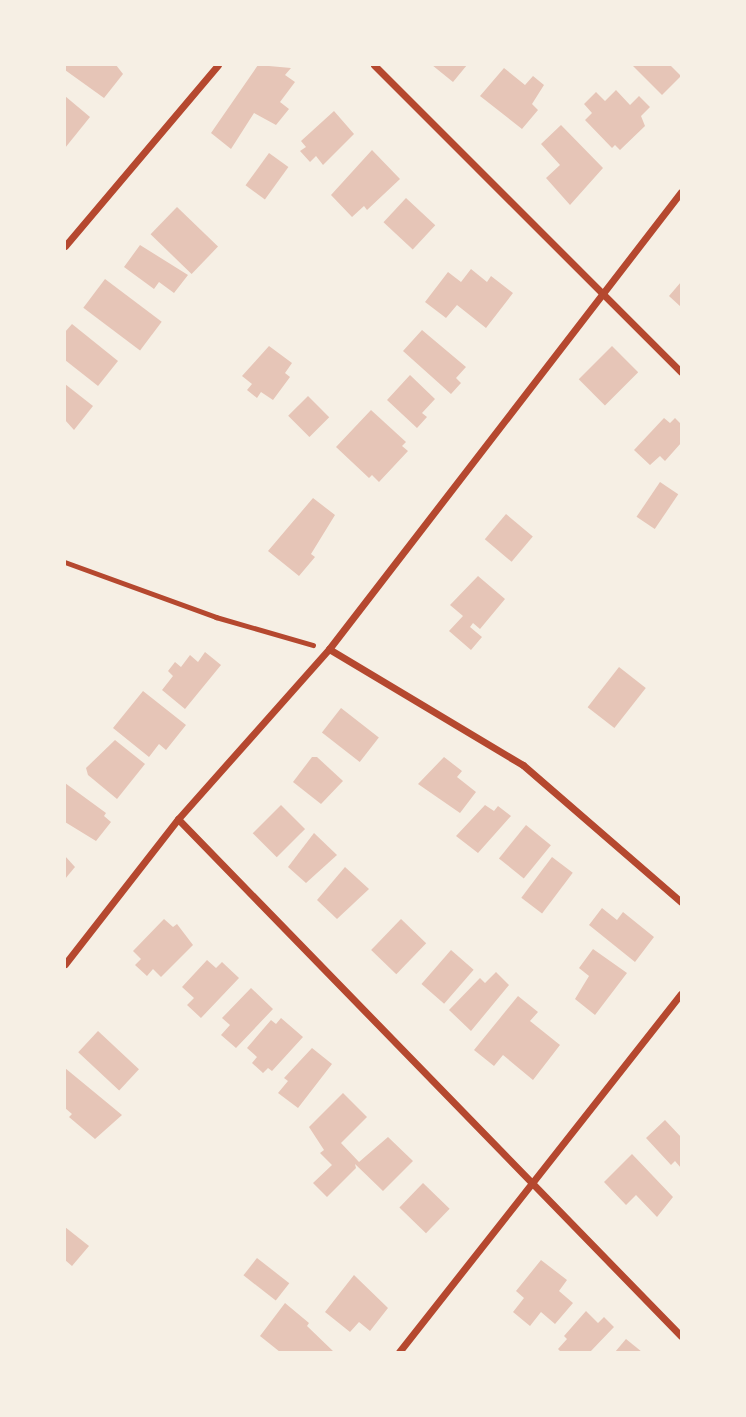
<!DOCTYPE html>
<style>
body{margin:0}
#map{position:relative;width:746px;height:1417px;overflow:hidden;background:#f6efe4;font-family:Merriweather,serif}
div>[style]{position:absolute}
.building>*{inset:0;background:#e6c5b7;transform-origin:0 0}
.path>*{height:4.5px;margin:-2.25px;padding:0 2.25px;transform-origin:2.25px;border-radius:2.25px;background:#b5482f}
.minor>*{height:7px;margin:-3.5px;padding:0 3.5px;transform-origin:3.5px;border-radius:3.5px;background:#b5482f}
span{translate:-50% -50%;white-space:nowrap;text-align:center;line-height:1.15;-webkit-text-stroke:6px #f6efe4;paint-order:stroke}
.frame{position:absolute;inset:0;border:66px solid #f6efe4;pointer-events:none}
</style>
<div id="map">
<div class="building">
<div style="clip-path:polygon(116px 65px,123px 74px,104px 98px,65px 70px,65px 65px)"></div>
<div style="clip-path:polygon(258px 65px,291px 68px,285px 75px,295px 82px,280px 102px,289px 109px,276px 125px,254px 113px,231px 149px,211px 133px)"></div>
<div style="clip-path:polygon(432px 65px,467px 65px,453px 82px)"></div>
<div style="clip-path:polygon(632px 65px,670px 65px,681px 76px,662px 95px)"></div>
<div style="clip-path:polygon(504px 68px,525px 85px,533px 76px,544px 85px,532px 104px,538px 110px,522px 129px,480px 96px)"></div>
<div style="clip-path:polygon(616px 90px,630px 105px,639px 96px,650px 107px,641px 116px,645px 126px,620px 150px,615px 145px,612px 148px,585px 120px,592px 113px,584px 104px,596px 92px,605px 101px)"></div>
<div style="clip-path:polygon(65px 96px,90px 117px,65px 148px)"></div>
<div style="clip-path:polygon(334px 111px,354px 134px,323px 165px,316px 156px,310px 162px,300px 151px,306px 147px,301px 141px)"></div>
<div style="clip-path:polygon(561px 125px,603px 168px,570px 205px,546px 178px,560px 165px,541px 144px)"></div>
<div style="clip-path:polygon(372px 150px,400px 179px,367px 210px,364px 206px,352px 217px,331px 195px)"></div>
<div style="left:269px;top:153px;width:24px;height:40px;rotate:36deg"></div>
<div style="left:406px;top:198px;width:40px;height:33px;rotate:43deg"></div>
<div style="left:177px;top:207px;width:57px;height:38px;rotate:44deg"></div>
<div style="clip-path:polygon(140px 245px,188px 275px,174px 293px,159px 282px,154px 289px,124px 267px)"></div>
<div style="clip-path:polygon(471px 269px,487px 282px,491px 276px,513px 293px,486px 328px,457px 305px,446px 318px,425px 302px,448px 272px,461px 282px)"></div>
<div style="left:105px;top:279px;width:71px;height:36px;rotate:37deg"></div>
<div style="clip-path:polygon(681px 282px,681px 307px,669px 296px)"></div>
<div style="clip-path:polygon(72px 324px,118px 361px,98px 386px,65px 360px,65px 332px)"></div>
<div style="clip-path:polygon(422px 330px,466px 367px,456px 378px,461px 383px,451px 394px,403px 351px)"></div>
<div style="clip-path:polygon(269px 346px,292px 363px,285px 373px,290px 377px,273px 400px,261px 392px,257px 398px,247px 390px,252px 384px,242px 376px)"></div>
<div style="left:612px;top:346px;width:37px;height:47px;rotate:45deg"></div>
<div style="clip-path:polygon(410px 375px,435px 399px,422px 413px,427px 417px,417px 428px,387px 400px)"></div>
<div style="clip-path:polygon(65px 384px,93px 406px,74px 430px,65px 420px)"></div>
<div style="left:308px;top:396px;width:30px;height:28px;rotate:45deg"></div>
<div style="clip-path:polygon(371px 410px,406px 442px,402px 446px,408px 451px,379px 482px,372px 475px,369px 478px,336px 447px)"></div>
<div style="clip-path:polygon(664px 418px,670px 423px,675px 418px,681px 424px,681px 443px,665px 461px,660px 456px,650px 465px,634px 450px)"></div>
<div style="left:660px;top:482px;width:22px;height:42px;rotate:34deg"></div>
<div style="clip-path:polygon(313px 498px,335px 515px,311px 554px,315px 557px,299px 576px,268px 551px)"></div>
<div style="left:506px;top:514px;width:35px;height:33px;rotate:40deg"></div>
<div style="clip-path:polygon(478px 576px,505px 599px,480px 629px,473px 623px,470px 627px,482px 637px,471px 650px,449px 631px,463px 616px,450px 605px)"></div>
<div style="clip-path:polygon(205px 652px,221px 665px,185px 709px,162px 690px,173px 676px,168px 671px,175px 662px,181px 667px,190px 655px,198px 662px)"></div>
<div style="left:619px;top:667px;width:34px;height:51px;rotate:38deg"></div>
<div style="clip-path:polygon(143px 691px,186px 725px,166px 750px,159px 744px,149px 757px,113px 728px)"></div>
<div style="left:341px;top:708px;width:48px;height:31px;rotate:38deg"></div>
<div style="clip-path:polygon(115px 740px,145px 764px,117px 799px,88px 775px,86px 768px)"></div>
<div style="clip-path:polygon(312px 757px,317px 757px,343px 781px,321px 804px,293px 782px)"></div>
<div style="clip-path:polygon(444px 757px,462px 771px,457px 777px,476px 792px,460px 813px,418px 784px)"></div>
<div style="clip-path:polygon(65px 783px,106px 813px,104px 816px,111px 822px,96px 841px,65px 822px)"></div>
<div style="left:281px;top:805px;width:34px;height:40px;rotate:45deg"></div>
<div style="clip-path:polygon(485px 805px,494px 811px,498px 806px,511px 816px,478px 853px,456px 836px)"></div>
<div style="left:526px;top:825px;width:32px;height:43px;rotate:39deg"></div>
<div style="clip-path:polygon(314px 833px,337px 855px,306px 883px,288px 867px)"></div>
<div style="clip-path:polygon(65px 856px,75px 867px,65px 879px)"></div>
<div style="left:552px;top:857px;width:26px;height:51px;rotate:37deg"></div>
<div style="clip-path:polygon(345px 867px,369px 889px,337px 919px,317px 900px)"></div>
<div style="clip-path:polygon(602px 908px,617px 920px,623px 912px,654px 937px,635px 962px,589px 925px)"></div>
<div style="clip-path:polygon(164px 919px,173px 927px,177px 924px,193px 945px,161px 977px,153px 969px,147px 976px,135px 965px,141px 959px,133px 951px)"></div>
<div style="left:401px;top:919px;width:35px;height:43px;rotate:44deg"></div>
<div style="clip-path:polygon(593px 949px,627px 973px,595px 1015px,575px 999px,589px 976px,579px 968px)"></div>
<div style="left:451px;top:950px;width:30px;height:45px;rotate:41deg"></div>
<div style="clip-path:polygon(207px 960px,216px 968px,222px 962px,239px 978px,201px 1018px,187px 1005px,194px 998px,182px 987px)"></div>
<div style="clip-path:polygon(496px 972px,509px 985px,471px 1031px,449px 1010px,480px 978px,485px 983px)"></div>
<div style="clip-path:polygon(251px 988px,273px 1009px,236px 1048px,221px 1035px,230px 1025px,222px 1018px)"></div>
<div style="clip-path:polygon(518px 996px,538px 1012px,530px 1021px,560px 1045px,533px 1080px,503px 1055px,494px 1066px,474px 1050px)"></div>
<div style="clip-path:polygon(281px 1018px,303px 1037px,272px 1071px,268px 1068px,263px 1073px,252px 1063px,257px 1057px,247px 1048px,271px 1020px,276px 1024px)"></div>
<div style="left:98px;top:1031px;width:56px;height:29px;rotate:43deg"></div>
<div style="clip-path:polygon(312px 1048px,332px 1064px,298px 1108px,278px 1093px,288px 1081px,284px 1078px)"></div>
<div style="clip-path:polygon(65px 1068px,122px 1115px,95px 1139px,69px 1117px,72px 1114px,65px 1108px)"></div>
<div style="clip-path:polygon(343px 1093px,367px 1117px,341px 1143px,359px 1162px,388px 1137px,413px 1161px,383px 1191px,355px 1164px,356px 1168px,327px 1197px,313px 1183px,332px 1165px,320px 1153px,324px 1150px,309px 1127px)"></div>
<div style="clip-path:polygon(665px 1120px,681px 1137px,681px 1168px,675px 1161px,671px 1165px,646px 1138px)"></div>
<div style="clip-path:polygon(632px 1154px,673px 1197px,657px 1217px,636px 1195px,626px 1205px,604px 1182px)"></div>
<div style="left:423px;top:1183px;width:37px;height:34px;rotate:44deg"></div>
<div style="clip-path:polygon(65px 1227px,89px 1246px,72px 1266px,65px 1260px)"></div>
<div style="left:257px;top:1258px;width:41px;height:22px;rotate:38deg"></div>
<div style="clip-path:polygon(541px 1260px,567px 1280px,559px 1291px,573px 1303px,555px 1324px,541px 1312px,530px 1326px,513px 1312px,524px 1298px,516px 1291px)"></div>
<div style="clip-path:polygon(354px 1275px,388px 1308px,370px 1331px,359px 1322px,350px 1332px,325px 1312px)"></div>
<div style="clip-path:polygon(285px 1303px,309px 1323px,307px 1326px,334px 1352px,280px 1352px,260px 1336px)"></div>
<div style="clip-path:polygon(586px 1311px,598px 1323px,604px 1317px,614px 1327px,590px 1352px,561px 1352px,558px 1349px,567px 1339px,564px 1336px)"></div>
<div style="clip-path:polygon(626px 1339px,642px 1352px,615px 1352px)"></div>
</div>
<div class="path">
<div style="left:65px;top:562px;width:161px;rotate:20deg"></div>
<div style="left:216px;top:617px;width:101px;rotate:16.1deg"></div>
</div>
<div class="minor">
<div style="left:374px;top:65px;width:434px;rotate:45deg"></div>
<div style="left:65px;top:246px;width:237px;rotate:-49.8deg"></div>
<div style="left:329px;top:649px;width:226px;rotate:30.9deg"></div>
<div style="left:523px;top:765px;width:209px;rotate:40.9deg"></div>
<div style="left:178px;top:819px;width:721px;rotate:45.79deg"></div>
<div style="left:65px;top:964px;width:184px;rotate:-52.1deg"></div>
<div style="left:178px;top:819px;width:227px;rotate:-48.4deg"></div>
<div style="left:329px;top:649px;width:577px;rotate:-52.4deg"></div>
<div style="left:399px;top:1352px;width:456px;rotate:-51.8deg"></div>
</div>
<div class="frame"></div>
</div>
